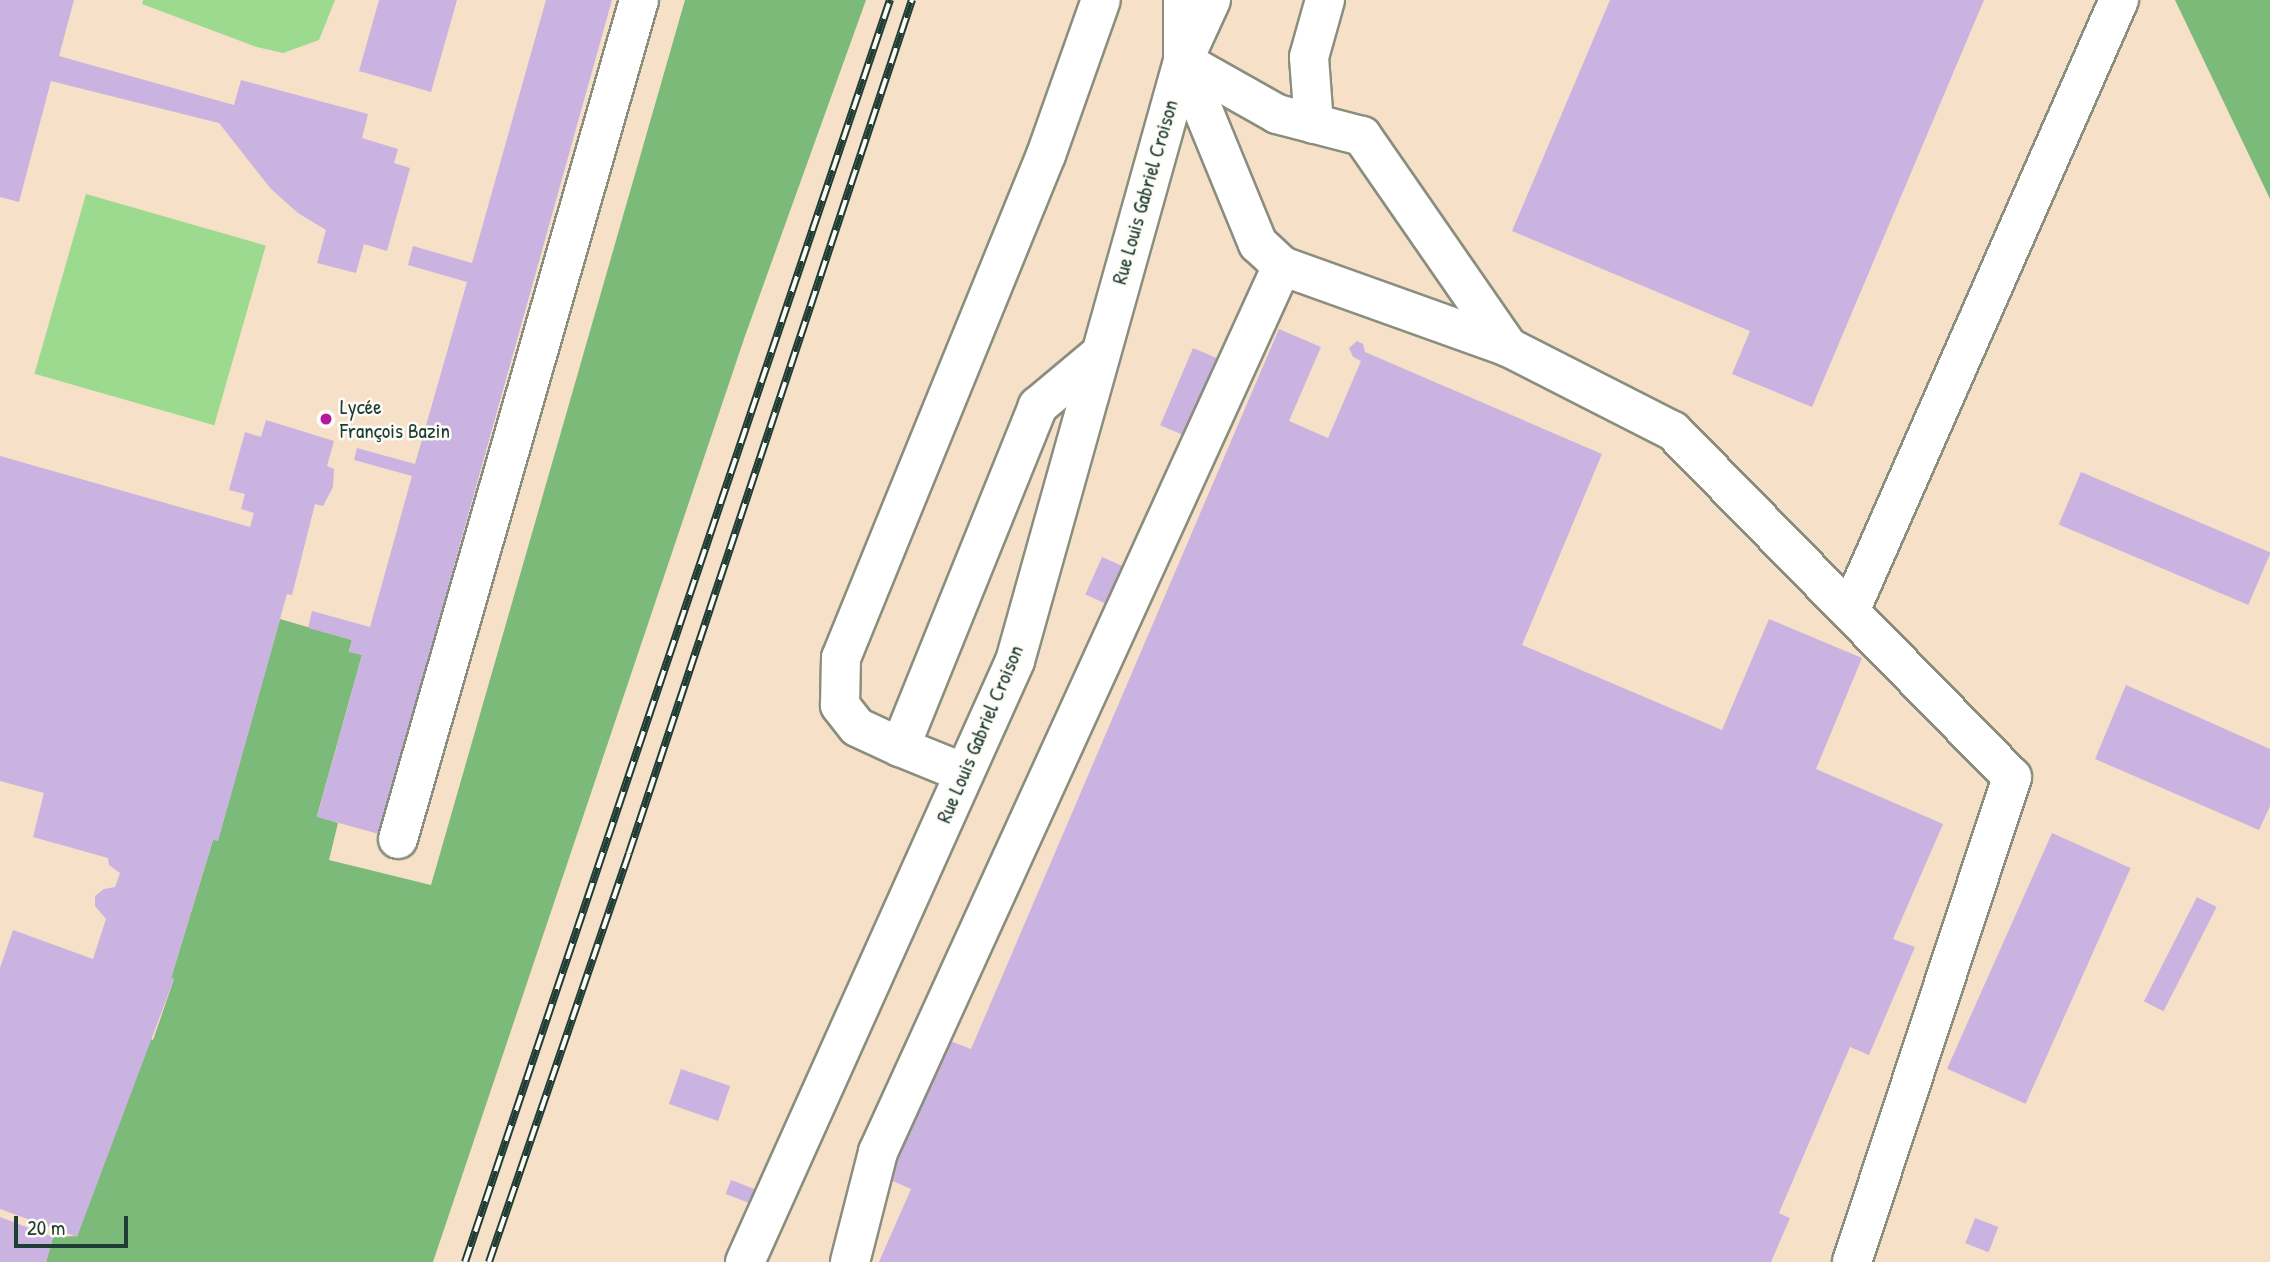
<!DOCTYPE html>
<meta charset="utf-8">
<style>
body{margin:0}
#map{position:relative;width:2270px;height:1262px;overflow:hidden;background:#f6e0c8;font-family:"Patrick Hand",sans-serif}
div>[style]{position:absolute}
.green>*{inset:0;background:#9bda8f;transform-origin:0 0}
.forest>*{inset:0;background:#7cba7a}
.building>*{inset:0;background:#cbb3e1;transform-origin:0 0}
.roads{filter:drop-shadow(2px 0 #8a8e7e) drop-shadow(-2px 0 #8a8e7e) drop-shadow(0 2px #8a8e7e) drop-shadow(0 -2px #8a8e7e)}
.minor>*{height:38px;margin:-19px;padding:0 19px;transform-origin:19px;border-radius:19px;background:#fff}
.rail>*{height:8px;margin-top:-4px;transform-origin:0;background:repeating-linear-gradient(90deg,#fdfcf7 0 16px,#1f3d34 0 32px);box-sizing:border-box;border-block:2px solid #1f3d34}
.dots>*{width:19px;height:19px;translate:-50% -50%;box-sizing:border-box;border:4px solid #fdfcf7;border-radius:50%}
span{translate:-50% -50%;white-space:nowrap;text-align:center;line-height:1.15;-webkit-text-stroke:5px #fdfcf7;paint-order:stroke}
.street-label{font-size:21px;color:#1f3d34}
.poi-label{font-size:21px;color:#1f3d34}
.left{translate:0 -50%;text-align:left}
.scale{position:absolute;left:14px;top:1216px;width:114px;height:32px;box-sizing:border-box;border:4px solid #1f3d34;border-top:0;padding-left:9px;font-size:21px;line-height:24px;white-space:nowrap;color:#1f3d34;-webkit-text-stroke:5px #fdfcf7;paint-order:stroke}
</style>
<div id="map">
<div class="green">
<div style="clip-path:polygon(143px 0,335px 0,319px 40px,283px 53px,257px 47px,142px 4px)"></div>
<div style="left:86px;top:194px;width:187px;height:187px;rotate:16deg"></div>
</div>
<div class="forest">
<div style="clip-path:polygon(685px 0,866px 0,745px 336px,433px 1262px,46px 1262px,53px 1237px,77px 1236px,150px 1039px,153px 1040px,174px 979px,171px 978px,213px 840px,218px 840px,280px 619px,352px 640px,349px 651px,362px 655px,317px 816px,338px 823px,329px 860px,431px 885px)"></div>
<div style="clip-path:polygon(2175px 0,2270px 0,2270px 199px)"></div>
</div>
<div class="building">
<div style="clip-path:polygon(0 0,74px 0,59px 56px,234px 105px,241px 80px,368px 114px,362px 138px,398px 149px,394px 163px,410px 168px,387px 251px,364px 244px,356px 273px,317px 263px,326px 230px,298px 213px,271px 189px,219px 123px,51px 81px,19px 202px,0 197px)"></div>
<div style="clip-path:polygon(379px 0,457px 0,431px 92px,359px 71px)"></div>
<div style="clip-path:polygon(546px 0,612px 0,379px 834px,317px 817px,362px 655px,349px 652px,352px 640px,308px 628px,312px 611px,370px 627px,412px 476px,354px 460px,357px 448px,415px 464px,467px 282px,408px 265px,413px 246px,472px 263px)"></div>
<div style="clip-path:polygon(1610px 0,1984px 0,1812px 407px,1732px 374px,1750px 331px,1512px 231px)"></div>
<div style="clip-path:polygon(1279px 329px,1321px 347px,1289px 421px,1328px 438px,1361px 361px,1353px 357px,1349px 348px,1357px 341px,1363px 344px,1365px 352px,1602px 454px,1522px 645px,1722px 730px,1769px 619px,1862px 658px,1816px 769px,1943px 824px,1893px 939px,1915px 947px,1869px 1055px,1850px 1047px,1779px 1213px,1790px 1218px,1771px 1262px,879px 1262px,911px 1189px,886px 1178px,945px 1039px,971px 1049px)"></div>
<div style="left:1193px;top:348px;width:34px;height:84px;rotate:23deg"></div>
<div style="clip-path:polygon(266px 420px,334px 441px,327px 466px,334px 469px,333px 487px,323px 506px,315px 504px,292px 595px,287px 594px,218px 841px,213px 840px,171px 978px,174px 979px,77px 1237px,0 1209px,0 968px,13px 930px,93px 959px,106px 919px,95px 906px,95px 896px,104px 889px,115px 887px,120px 873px,109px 865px,108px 858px,33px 837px,44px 793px,0 781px,0 456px,250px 527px,254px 513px,241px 509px,245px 494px,229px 490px,245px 432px,261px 437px)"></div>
<div style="left:2081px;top:472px;width:206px;height:57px;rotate:23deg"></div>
<div style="left:1102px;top:557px;width:43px;height:41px;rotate:24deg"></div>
<div style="clip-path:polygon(2126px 685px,2270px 749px,2270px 806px,2259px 830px,2095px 759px)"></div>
<div style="left:2052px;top:833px;width:86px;height:258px;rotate:24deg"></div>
<div style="left:2197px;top:897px;width:22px;height:117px;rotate:27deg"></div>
<div style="left:681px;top:1069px;width:52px;height:37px;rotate:19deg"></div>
<div style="left:731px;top:1180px;width:28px;height:15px;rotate:21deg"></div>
<div style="clip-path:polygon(0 1217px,53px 1237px,46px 1262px,0 1262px)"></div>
<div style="left:1975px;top:1218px;width:25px;height:27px;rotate:21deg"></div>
</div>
<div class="roads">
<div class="minor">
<div style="left:1183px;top:61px;width:108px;rotate:29.4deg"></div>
<div style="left:1277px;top:114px;width:88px;rotate:14.5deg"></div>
<div style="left:1362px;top:136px;width:257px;rotate:55.3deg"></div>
<div style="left:1508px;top:347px;width:185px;rotate:27deg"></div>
<div style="left:1673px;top:431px;width:484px;rotate:45.6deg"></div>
<div style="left:2012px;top:777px;width:511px;rotate:108.26deg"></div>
<div style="left:1314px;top:124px;width:67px;rotate:-94.3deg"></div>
<div style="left:1309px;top:57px;width:59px;rotate:-74.3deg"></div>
<div style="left:1282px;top:266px;width:240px;rotate:19.7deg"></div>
<div style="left:1099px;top:355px;width:80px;rotate:140.1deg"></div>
<div style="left:1038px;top:406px;width:368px;rotate:112deg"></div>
<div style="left:900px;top:747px;width:47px;rotate:-155.1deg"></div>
<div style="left:857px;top:727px;width:28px;rotate:-128deg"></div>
<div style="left:840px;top:705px;width:47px;rotate:-88.8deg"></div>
<div style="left:841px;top:658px;width:543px;rotate:-67.83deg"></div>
<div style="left:1046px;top:155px;width:164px;rotate:-70.5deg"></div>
<div style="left:1850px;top:611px;width:668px;rotate:-66.24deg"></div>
<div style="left:900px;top:747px;width:69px;rotate:22.1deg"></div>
<div style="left:398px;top:839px;width:873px;rotate:-73.97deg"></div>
<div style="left:745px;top:1262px;width:659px;rotate:-65.81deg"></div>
<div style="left:1015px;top:661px;width:623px;rotate:-74.36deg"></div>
<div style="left:1183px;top:61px;width:67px;rotate:-65.3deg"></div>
<div style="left:850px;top:1262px;width:114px;rotate:-75.7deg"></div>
<div style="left:878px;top:1152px;width:974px;rotate:-65.49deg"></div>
<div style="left:1282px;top:266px;width:33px;rotate:-137deg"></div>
<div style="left:1258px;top:244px;width:198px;rotate:-112.3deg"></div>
<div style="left:1183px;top:61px;width:61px;rotate:-90deg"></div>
</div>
</div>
<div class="rail">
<div style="left:465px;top:1262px;width:1332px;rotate:-71.39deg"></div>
<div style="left:489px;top:1262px;width:432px;rotate:-71.1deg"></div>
<div style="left:629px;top:853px;width:899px;rotate:-71.65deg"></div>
</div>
<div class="dots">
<div style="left:326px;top:419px;background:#b5179e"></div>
</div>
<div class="street-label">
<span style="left:1145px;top:192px;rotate:-74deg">Rue Louis Gabriel Croison</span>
<span style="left:980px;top:734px;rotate:-67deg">Rue Louis Gabriel Croison</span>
</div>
<div class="poi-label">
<span class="left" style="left:340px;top:419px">Lycée<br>François Bazin</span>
</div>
<div class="scale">20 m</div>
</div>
